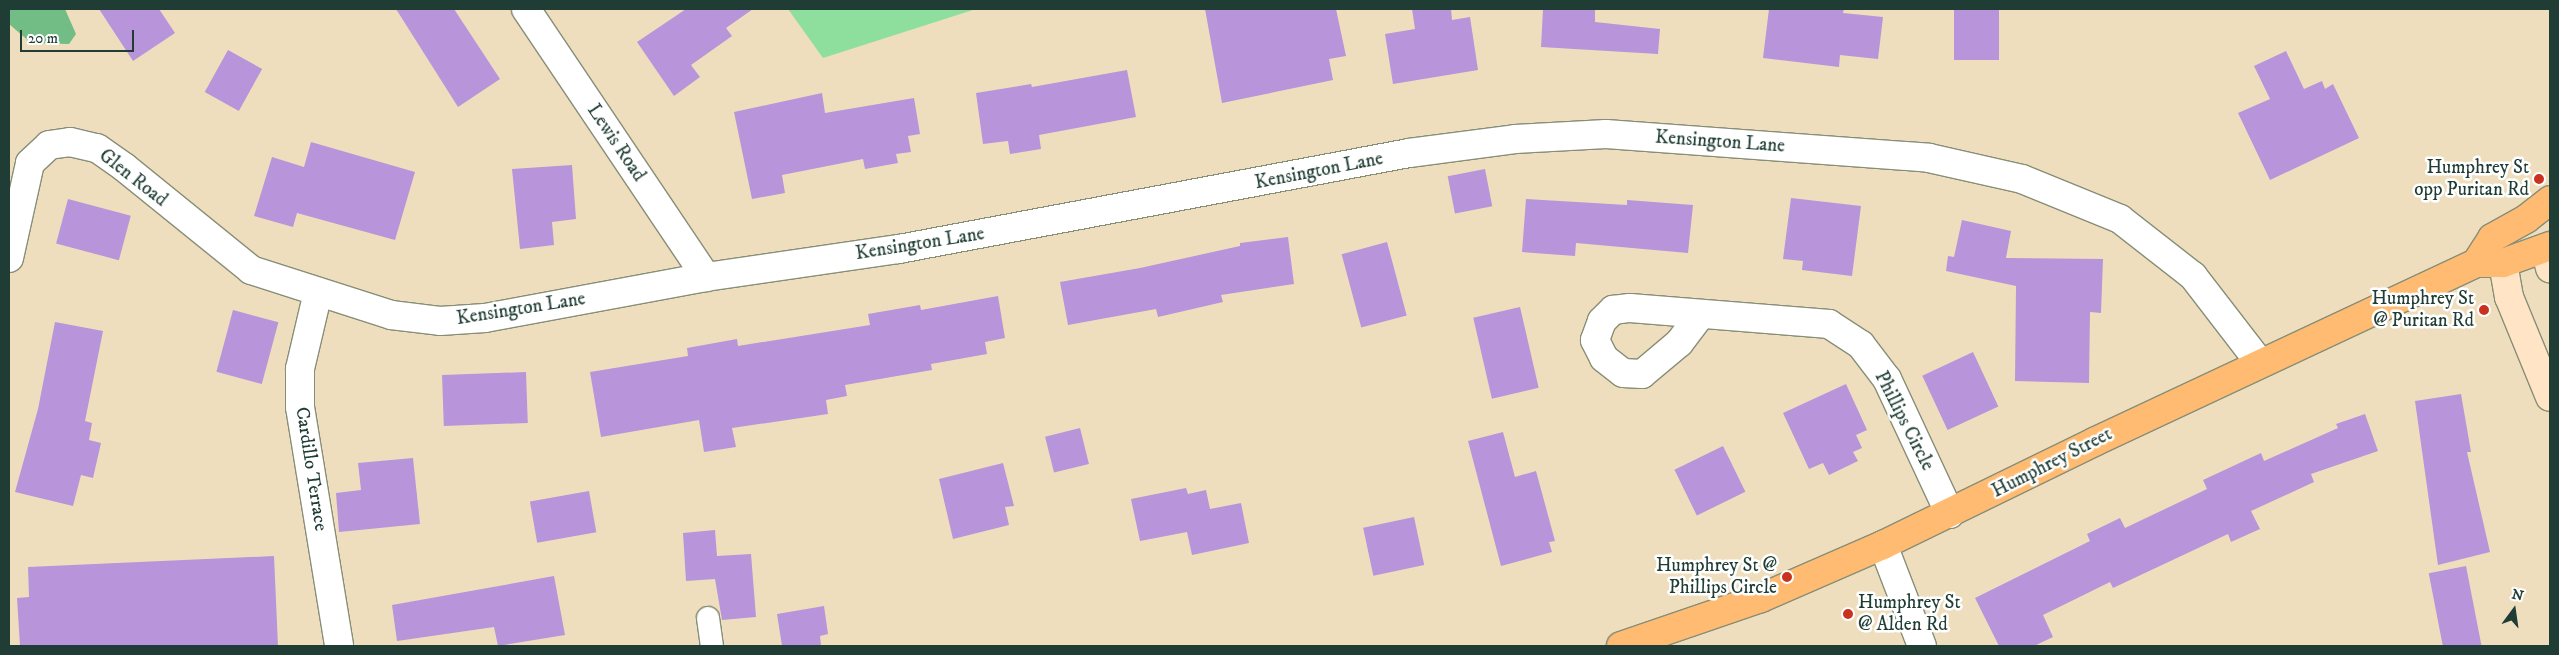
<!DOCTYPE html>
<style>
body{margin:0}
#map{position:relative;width:2559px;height:655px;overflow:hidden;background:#efdebd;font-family:"IM FELL DW Pica",serif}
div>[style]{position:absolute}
.green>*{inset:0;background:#8ede9e}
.forest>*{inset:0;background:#72bd85}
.building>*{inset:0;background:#b894da;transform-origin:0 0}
.roads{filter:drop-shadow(1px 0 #878e78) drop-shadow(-1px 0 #878e78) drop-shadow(0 1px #878e78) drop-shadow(0 -1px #878e78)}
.lane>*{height:22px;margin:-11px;padding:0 11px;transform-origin:11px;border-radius:11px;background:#fff}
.street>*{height:28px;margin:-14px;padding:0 14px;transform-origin:14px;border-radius:14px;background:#fff}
.secondary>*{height:28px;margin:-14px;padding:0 14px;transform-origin:14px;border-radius:14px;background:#ffe4c6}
.primary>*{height:28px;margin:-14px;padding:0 14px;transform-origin:14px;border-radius:14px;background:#ffbb71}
.dots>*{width:14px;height:14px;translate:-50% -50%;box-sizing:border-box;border:2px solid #fff;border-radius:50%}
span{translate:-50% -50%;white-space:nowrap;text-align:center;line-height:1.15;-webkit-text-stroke:5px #fff;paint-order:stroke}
.street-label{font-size:19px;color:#1f3d34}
.poi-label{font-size:19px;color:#1f3d34}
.right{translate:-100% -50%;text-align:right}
.left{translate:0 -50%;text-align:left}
.frame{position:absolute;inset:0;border:10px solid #1f3d34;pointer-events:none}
.north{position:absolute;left:2489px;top:585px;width:50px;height:50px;-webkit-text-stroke:4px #fff;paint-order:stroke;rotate:14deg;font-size:14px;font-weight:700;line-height:20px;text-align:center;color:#1f3d34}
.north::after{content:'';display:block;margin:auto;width:18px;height:22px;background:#1f3d34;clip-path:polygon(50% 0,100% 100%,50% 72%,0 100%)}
.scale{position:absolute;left:20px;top:30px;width:114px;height:22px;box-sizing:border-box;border:2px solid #1f3d34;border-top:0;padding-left:6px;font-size:15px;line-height:18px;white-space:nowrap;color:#1f3d34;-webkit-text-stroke:4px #fff;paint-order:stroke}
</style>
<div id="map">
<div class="green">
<div style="clip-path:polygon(788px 9px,976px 9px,823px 58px)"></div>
</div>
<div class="forest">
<div style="clip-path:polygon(9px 9px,65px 9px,76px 34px,69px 44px,31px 43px,9px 24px)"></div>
</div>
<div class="building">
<div style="clip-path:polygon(99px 9px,159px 9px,175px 33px,133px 61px)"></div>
<div style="clip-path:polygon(396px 9px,454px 9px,500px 79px,458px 107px)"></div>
<div style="clip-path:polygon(686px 9px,753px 9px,726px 28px,732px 36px,691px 65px,700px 77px,674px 96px,637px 42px)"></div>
<div style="clip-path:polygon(1205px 9px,1336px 9px,1346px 56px,1329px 59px,1333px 80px,1222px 103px)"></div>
<div style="clip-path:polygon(1412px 9px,1451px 9px,1452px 20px,1470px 17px,1478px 70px,1393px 84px,1385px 34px,1415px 29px)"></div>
<div style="clip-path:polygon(1543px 9px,1595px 9px,1595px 22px,1660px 29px,1658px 54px,1541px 47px)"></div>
<div style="clip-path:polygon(1769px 9px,1844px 9px,1843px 13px,1883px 17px,1878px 59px,1840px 55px,1839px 67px,1763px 58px)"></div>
<div style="left:1954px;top:9px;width:45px;height:51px"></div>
<div style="left:228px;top:50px;width:39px;height:48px;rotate:29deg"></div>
<div style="clip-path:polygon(2286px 51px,2304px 89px,2322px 81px,2325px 89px,2333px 84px,2359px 138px,2270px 180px,2238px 113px,2270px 99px,2254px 66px)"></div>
<div style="clip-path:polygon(1127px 70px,1136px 117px,1039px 135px,1041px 149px,1010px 154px,1008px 141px,983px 144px,976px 93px,1031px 84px,1032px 87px)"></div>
<div style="clip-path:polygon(822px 93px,825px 113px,914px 98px,920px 134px,908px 136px,911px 152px,896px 154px,898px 163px,865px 169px,863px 159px,782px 175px,785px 193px,752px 199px,734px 112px)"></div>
<div style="clip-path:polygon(311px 142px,415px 172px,395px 240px,297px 213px,293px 227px,254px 216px,272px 157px,304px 167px)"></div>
<div style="clip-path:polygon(572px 165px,576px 219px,552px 222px,554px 245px,520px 249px,512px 169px)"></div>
<div style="left:1485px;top:169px;width:38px;height:38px;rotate:79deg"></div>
<div style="clip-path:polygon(1791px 198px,1861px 206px,1852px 276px,1802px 270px,1803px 261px,1783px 259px)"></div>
<div style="left:68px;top:199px;width:65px;height:46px;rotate:15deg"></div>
<div style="clip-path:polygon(1526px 199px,1627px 205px,1627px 200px,1693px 205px,1688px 253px,1576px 243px,1575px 256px,1522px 252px)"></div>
<div style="clip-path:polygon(1962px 220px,2011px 231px,2006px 258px,2103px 259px,2101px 313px,2090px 312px,2089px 383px,2015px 381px,2016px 286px,1946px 271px,1948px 256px,1954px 257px)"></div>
<div style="clip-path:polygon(1288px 237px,1294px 284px,1221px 295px,1223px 302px,1158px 317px,1156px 309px,1068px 325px,1060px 282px,1140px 268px,1240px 246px,1240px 243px)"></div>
<div style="left:1387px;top:242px;width:76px;height:47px;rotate:75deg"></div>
<div style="clip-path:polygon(998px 296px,1005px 338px,985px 342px,987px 354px,931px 364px,932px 370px,845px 385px,847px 396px,826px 400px,828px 414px,732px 428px,736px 447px,704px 452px,699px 420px,601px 437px,590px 372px,688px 356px,687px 348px,737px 339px,738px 346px,870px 325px,868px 314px,920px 305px,921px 310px)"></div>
<div style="left:1520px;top:307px;width:83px;height:48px;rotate:77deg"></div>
<div style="left:233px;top:310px;width:47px;height:64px;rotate:15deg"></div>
<div style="clip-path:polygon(55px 322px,103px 331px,85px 421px,92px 423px,89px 440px,101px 443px,93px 478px,81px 475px,73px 506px,15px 492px,38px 409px)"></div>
<div style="left:1973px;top:352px;width:60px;height:56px;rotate:65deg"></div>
<div style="left:526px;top:372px;width:51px;height:84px;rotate:88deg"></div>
<div style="clip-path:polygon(1846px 384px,1867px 430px,1856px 435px,1862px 448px,1853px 452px,1858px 461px,1829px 475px,1823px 463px,1809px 469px,1783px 413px)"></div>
<div style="clip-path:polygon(2461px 394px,2471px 452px,2467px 452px,2490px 552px,2438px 565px,2415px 401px)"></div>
<div style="clip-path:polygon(2365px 414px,2378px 451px,2311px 474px,2314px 482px,2251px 511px,2260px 529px,2231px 542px,2228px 534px,2113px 588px,2110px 582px,2043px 615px,2053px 637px,2034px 646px,1999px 646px,1975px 598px,2090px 541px,2087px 534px,2120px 518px,2125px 528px,2207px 489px,2203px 480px,2261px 453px,2264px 461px,2338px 428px,2336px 424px)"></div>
<div style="left:1080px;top:428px;width:37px;height:36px;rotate:76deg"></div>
<div style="clip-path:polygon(1503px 432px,1515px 477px,1536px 471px,1555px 541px,1549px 542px,1552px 552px,1501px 566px,1468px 441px)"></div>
<div style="left:1723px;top:446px;width:51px;height:54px;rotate:64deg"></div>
<div style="clip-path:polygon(413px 458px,420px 524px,339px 532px,336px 493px,361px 490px,358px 463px)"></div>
<div style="clip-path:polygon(1003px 463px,1014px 506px,1005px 507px,1009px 525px,953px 539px,939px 479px)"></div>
<div style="clip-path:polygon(1186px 488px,1188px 494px,1206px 490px,1210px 509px,1241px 503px,1249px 543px,1192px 555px,1187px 532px,1140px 541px,1131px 499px)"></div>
<div style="left:589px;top:491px;width:42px;height:60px;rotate:80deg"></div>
<div style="left:1414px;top:517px;width:49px;height:52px;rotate:78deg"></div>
<div style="clip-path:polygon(715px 530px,717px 556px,751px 554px,756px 617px,722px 620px,715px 579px,686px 581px,683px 533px)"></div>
<div style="clip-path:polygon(274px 556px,278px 646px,20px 646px,17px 598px,29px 597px,28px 567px)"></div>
<div style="left:2466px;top:566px;width:81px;height:38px;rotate:79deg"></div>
<div style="clip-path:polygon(554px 576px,565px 635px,498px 646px,494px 627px,397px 641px,392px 605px)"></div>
<div style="clip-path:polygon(824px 606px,828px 634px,820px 636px,821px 646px,782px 646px,777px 614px)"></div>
</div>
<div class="roads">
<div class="lane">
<div style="left:708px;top:618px;width:28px;rotate:82deg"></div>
</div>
<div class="street">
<div style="left:526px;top:9px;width:323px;rotate:56.1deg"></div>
<div style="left:9px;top:258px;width:97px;rotate:-77.5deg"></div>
<div style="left:30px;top:163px;width:26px;rotate:-43deg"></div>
<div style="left:49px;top:145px;width:21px;rotate:-8deg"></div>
<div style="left:70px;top:142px;width:28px;rotate:13deg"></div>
<div style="left:97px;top:148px;width:33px;rotate:35deg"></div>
<div style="left:124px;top:167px;width:164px;rotate:39deg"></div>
<div style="left:251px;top:270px;width:147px;rotate:17.8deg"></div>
<div style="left:391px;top:315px;width:49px;rotate:7deg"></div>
<div style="left:440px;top:321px;width:45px;rotate:-3.8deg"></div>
<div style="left:485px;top:318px;width:225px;rotate:-10.5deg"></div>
<div style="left:706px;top:277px;width:195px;rotate:-8.3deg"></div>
<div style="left:899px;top:249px;width:519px;rotate:-10.66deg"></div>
<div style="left:1409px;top:153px;width:107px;rotate:-7.5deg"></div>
<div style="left:1515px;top:139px;width:91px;rotate:-3.1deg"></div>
<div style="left:1606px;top:134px;width:324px;rotate:4.2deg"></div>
<div style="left:1929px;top:158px;width:95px;rotate:12.7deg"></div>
<div style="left:2022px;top:179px;width:106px;rotate:22.2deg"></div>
<div style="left:2120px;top:219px;width:93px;rotate:38deg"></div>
<div style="left:2193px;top:276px;width:110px;rotate:52.4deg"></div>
<div style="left:318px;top:292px;width:79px;rotate:103.2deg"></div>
<div style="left:300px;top:369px;width:38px;rotate:90deg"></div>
<div style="left:300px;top:407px;width:242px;rotate:80.7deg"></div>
<div style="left:1701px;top:314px;width:36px;rotate:127deg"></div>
<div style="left:1679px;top:343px;width:48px;rotate:140deg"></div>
<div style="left:1642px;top:374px;width:19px;rotate:-177deg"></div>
<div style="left:1623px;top:373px;width:24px;rotate:-142deg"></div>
<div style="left:1604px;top:358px;width:20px;rotate:-117deg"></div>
<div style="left:1595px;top:340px;width:20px;rotate:-70deg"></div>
<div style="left:1602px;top:321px;width:16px;rotate:-45deg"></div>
<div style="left:1613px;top:310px;width:17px;rotate:-7deg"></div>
<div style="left:1630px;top:308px;width:200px;rotate:4.6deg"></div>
<div style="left:1829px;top:324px;width:38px;rotate:33deg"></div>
<div style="left:1861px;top:345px;width:43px;rotate:52.6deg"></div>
<div style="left:1887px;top:379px;width:149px;rotate:65deg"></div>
<div style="left:1883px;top:545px;width:108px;rotate:68.9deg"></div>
</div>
<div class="secondary">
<div style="left:2545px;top:248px;width:21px;rotate:76deg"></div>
<div style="left:2503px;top:263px;width:35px;rotate:80deg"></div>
<div style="left:2509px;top:297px;width:108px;rotate:67.7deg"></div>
</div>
<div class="primary">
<div style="left:2476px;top:263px;width:30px;rotate:-57deg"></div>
<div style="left:2492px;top:238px;width:39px;rotate:-29deg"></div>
<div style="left:2526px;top:219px;width:31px;rotate:-38deg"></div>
<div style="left:1621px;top:646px;width:148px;rotate:-18.9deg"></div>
<div style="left:1761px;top:598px;width:133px;rotate:-23.5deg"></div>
<div style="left:1883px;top:545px;width:235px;rotate:-26deg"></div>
<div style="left:2094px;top:442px;width:422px;rotate:-25.1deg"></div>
<div style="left:2476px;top:263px;width:27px"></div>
<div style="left:2503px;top:263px;width:50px;rotate:-19.9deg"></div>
</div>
</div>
<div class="dots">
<div style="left:2539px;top:179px;background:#c8321e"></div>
<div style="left:2484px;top:310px;background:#c8321e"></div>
<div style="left:1787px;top:577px;background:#c8321e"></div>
<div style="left:1848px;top:614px;background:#c8321e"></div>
</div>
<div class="street-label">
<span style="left:1720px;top:142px;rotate:4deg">Kensington Lane</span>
<span style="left:616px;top:143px;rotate:56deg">Lewis Road</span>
<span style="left:1319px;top:171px;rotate:-11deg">Kensington Lane</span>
<span style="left:133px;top:178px;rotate:38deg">Glen Road</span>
<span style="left:920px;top:244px;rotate:-9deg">Kensington Lane</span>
<span style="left:521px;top:309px;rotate:-9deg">Kensington Lane</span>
<span style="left:1904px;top:421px;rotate:63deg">Phillips Circle</span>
<span style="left:2052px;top:463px;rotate:-27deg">Humphrey Street</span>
<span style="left:311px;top:469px;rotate:81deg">Cardillo Terrace</span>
</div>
<div class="poi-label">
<span class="right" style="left:2529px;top:179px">Humphrey St<br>opp Puritan Rd</span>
<span class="right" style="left:2474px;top:310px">Humphrey St<br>@ Puritan Rd</span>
<span class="right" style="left:1777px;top:577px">Humphrey St @<br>Phillips Circle</span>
<span class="left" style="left:1858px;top:614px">Humphrey St<br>@ Alden Rd</span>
</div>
<div class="frame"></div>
<div class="north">N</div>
<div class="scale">20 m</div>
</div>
